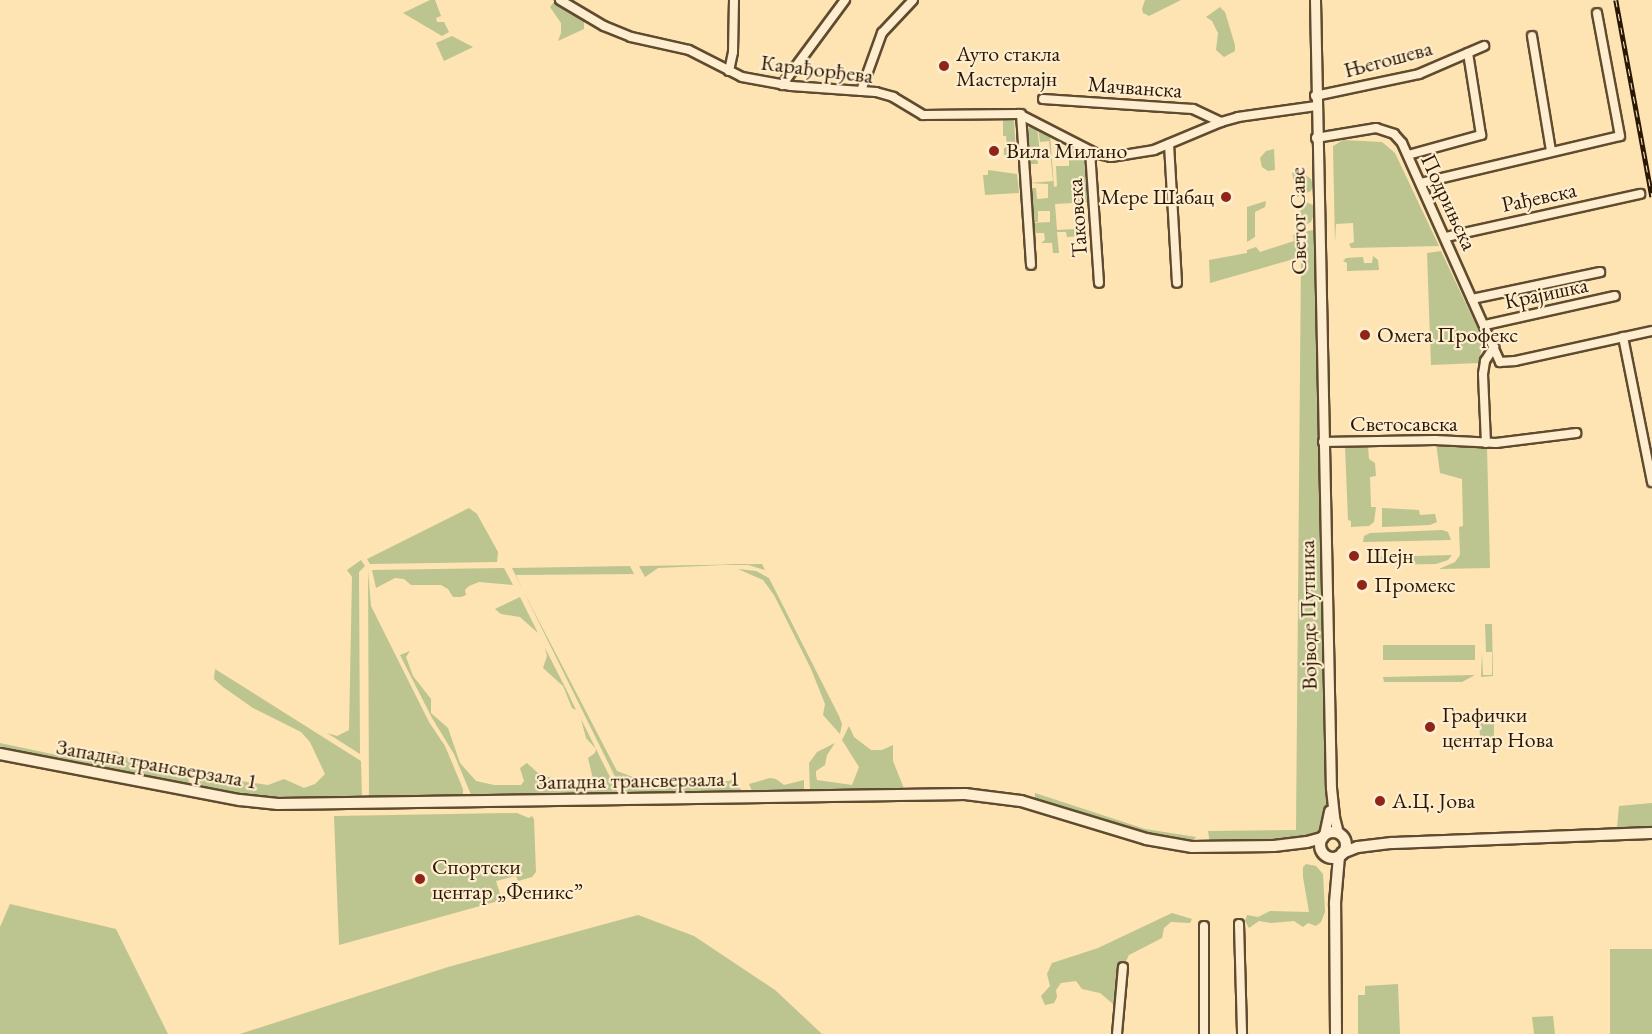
<!DOCTYPE html>
<meta charset="utf-8">
<style>
body{margin:0}
#map{position:relative;width:1652px;height:1034px;overflow:hidden;background:#fee3b3;font-family:"EB Garamond",serif}
div>[style]{position:absolute}
.green>*{inset:0;background:#bcc490;transform-origin:0 0}
.roads{filter:drop-shadow(2px 0 #5f4b2f) drop-shadow(-2px 0 #5f4b2f) drop-shadow(0 2px #5f4b2f) drop-shadow(0 -2px #5f4b2f)}
.minor>*{height:8px;margin:-4px;padding:0 4px;transform-origin:4px;border-radius:4px;background:#feedce}
.tertiary>*{height:9px;margin:-4.5px;padding:0 4.5px;transform-origin:4.5px;border-radius:4.5px;background:#feedce}
.secondary>*{height:10px;margin:-5px;padding:0 5px;transform-origin:5px;border-radius:5px;background:#feedce}
.secondary>.ring{margin:-5px;padding:0;box-sizing:content-box;background:none;border:10px solid #feedce;border-radius:50%}
.rail>*{height:4.5px;margin-top:-2.25px;transform-origin:0;background:repeating-linear-gradient(90deg,#feedce 0 7px,#2a1803 0 14px);box-sizing:border-box;border-block:2px solid #2a1803}
.dots>*{width:16px;height:16px;translate:-50% -50%;box-sizing:border-box;border:3px solid #feedce;border-radius:50%}
span{translate:-50% -50%;white-space:nowrap;text-align:center;line-height:1.15;-webkit-text-stroke:4.5px #feedce;paint-order:stroke}
.poi-label{font-size:22px;color:#2a1803}
.left{translate:0 -50%;text-align:left}
.right{translate:-100% -50%;text-align:right}
.street-label{font-size:22px;color:#2a1803}
</style>
<div id="map">
<div class="green">
<div style="clip-path:polygon(430px 0,435px 0,441px 16px,436px 18px,437px 22px,444px 22px,449px 32px,442px 36px,403px 13px)"></div>
<div style="clip-path:polygon(1145px 0,1181px 0,1149px 16px,1143px 13px,1142px 9px)"></div>
<div style="clip-path:polygon(555px 1px,584px 20px,584px 29px,558px 41px,561px 33px,561px 23px,550px 7px)"></div>
<div style="clip-path:polygon(1220px 7px,1225px 12px,1235px 45px,1235px 51px,1224px 57px,1216px 50px,1218px 33px,1212px 21px,1206px 17px)"></div>
<div style="clip-path:polygon(452px 36px,473px 47px,444px 61px,436px 43px)"></div>
<div style="clip-path:polygon(1003px 117px,1014px 120px,1016px 154px,1004px 155px,1004px 148px,1007px 147px,1006px 136px,1003px 136px)"></div>
<div style="clip-path:polygon(1031px 125px,1037px 127px,1040px 153px,1037px 154px,1038px 164px,1029px 164px,1026px 132px)"></div>
<div style="clip-path:polygon(1038px 128px,1050px 135px,1054px 187px,1057px 186px,1056px 166px,1069px 166px,1069px 146px,1087px 157px,1090px 202px,1055px 204px,1057px 230px,1075px 229px,1076px 233px,1081px 233px,1081px 236px,1067px 237px,1066px 232px,1057px 232px,1059px 253px,1053px 253px,1052px 243px,1041px 243px,1045px 240px,1044px 233px,1036px 233px,1036px 241px,1033px 241px,1032px 223px,1050px 222px,1050px 211px,1038px 211px,1038px 222px,1032px 222px,1030px 188px,1036px 188px,1037px 199px,1048px 198px,1048px 184px,1030px 183px,1053px 181px,1049px 141px,1040px 142px)"></div>
<div style="clip-path:polygon(1343px 140px,1382px 142px,1395px 153px,1439px 246px,1351px 248px,1349px 244px,1354px 242px,1353px 223px,1336px 224px,1335px 243px,1333px 146px)"></div>
<div style="clip-path:polygon(1274px 149px,1275px 170px,1268px 171px,1262px 167px,1260px 158px,1266px 151px)"></div>
<div style="clip-path:polygon(988px 170px,1017px 174px,1019px 193px,985px 195px,983px 175px,988px 175px)"></div>
<div style="clip-path:polygon(1300px 171px,1311px 179px,1313px 185px,1311px 191px,1297px 197px,1292px 173px)"></div>
<div style="clip-path:polygon(1266px 201px,1265px 207px,1255px 212px,1255px 237px,1247px 242px,1247px 207px)"></div>
<div style="clip-path:polygon(1304px 201px,1313px 205px,1314px 214px,1311px 222px,1301px 227px,1300px 202px)"></div>
<div style="clip-path:polygon(1312px 230px,1317px 232px,1328px 808px,1321px 828px,1313px 836px,1300px 840px,1210px 844px,1208px 831px,1296px 830px,1301px 257px,1210px 283px,1209px 260px,1247px 253px,1247px 250px,1256px 247px,1260px 252px,1294px 241px,1293px 235px)"></div>
<div style="clip-path:polygon(1441px 251px,1483px 340px,1479px 363px,1431px 365px,1427px 253px)"></div>
<div style="clip-path:polygon(1373px 256px,1378px 260px,1379px 270px,1347px 271px,1347px 263px,1343px 261px,1346px 258px,1363px 257px,1364px 263px,1372px 263px)"></div>
<div style="clip-path:polygon(1436px 443px,1487px 447px,1490px 568px,1439px 569px,1455px 562px,1460px 555px,1459px 527px,1463px 526px,1462px 479px,1440px 473px)"></div>
<div style="clip-path:polygon(1369px 445px,1373px 447px,1368px 447px,1369px 459px,1375px 463px,1376px 476px,1370px 477px,1371px 507px,1376px 507px,1374px 522px,1369px 526px,1351px 527px,1351px 521px,1348px 520px,1345px 446px)"></div>
<div style="clip-path:polygon(469px 508px,477px 514px,498px 552px,497px 562px,370px 564px,367px 559px)"></div>
<div style="clip-path:polygon(1382px 508px,1419px 510px,1420px 515px,1435px 514px,1437px 522px,1430px 525px,1382px 527px)"></div>
<div style="clip-path:polygon(1442px 530px,1448px 532px,1451px 540px,1363px 542px,1364px 536px,1370px 533px)"></div>
<div style="clip-path:polygon(1452px 555px,1448px 560px,1436px 564px,1378px 565px,1377px 557px)"></div>
<div style="clip-path:polygon(361px 560px,365px 566px,359px 572px,360px 754px,327px 733px,337px 736px,349px 730px,352px 577px,347px 570px)"></div>
<div style="clip-path:polygon(745px 564px,658px 568px,645px 577px,639px 566px,762px 564px,765px 570px)"></div>
<div style="clip-path:polygon(630px 566px,634px 574px,515px 575px,617px 771px,654px 785px,729px 781px,735px 778px,743px 794px,624px 795px,512px 568px)"></div>
<div style="clip-path:polygon(504px 568px,513px 585px,479px 582px,469px 586px,465px 590px,466px 595px,461px 597px,453px 597px,448px 589px,441px 585px,411px 585px,404px 579px,395px 578px,376px 588px,372px 570px)"></div>
<div style="clip-path:polygon(738px 569px,756px 571px,769px 578px,839px 716px,842px 724px,840px 734px,823px 715px,825px 704px,811px 669px,774px 595px,763px 580px)"></div>
<div style="clip-path:polygon(368px 571px,371px 606px,429px 722px,445px 746px,463px 789px,463px 797px,369px 799px)"></div>
<div style="clip-path:polygon(520px 597px,538px 633px,520px 617px,501px 614px,495px 609px)"></div>
<div style="clip-path:polygon(1485px 624px,1492px 624px,1493px 676px,1481px 677px,1482px 653px,1483px 675px,1492px 675px,1492px 652px,1486px 652px)"></div>
<div style="left:1475px;top:645px;width:15px;height:92px;rotate:90deg"></div>
<div style="clip-path:polygon(545px 648px,568px 693px,576px 710px,572px 708px,563px 686px,543px 668px,547px 656px)"></div>
<div style="clip-path:polygon(410px 651px,406px 657px,413px 676px,431px 699px,431px 713px,448px 728px,460px 763px,476px 781px,494px 785px,521px 785px,524px 781px,520px 768px,527px 763px,539px 774px,567px 783px,582px 786px,594px 783px,588px 758px,595px 753px,596px 749px,586px 738px,581px 719px,619px 795px,472px 797px,454px 754px,432px 718px,400px 655px)"></div>
<div style="clip-path:polygon(215px 669px,361px 761px,362px 799px,259px 797px,197px 787px,190px 769px,200px 775px,268px 785px,284px 779px,304px 788px,315px 784px,325px 774px,310px 742px,301px 732px,253px 708px,223px 687px,214px 679px)"></div>
<div style="clip-path:polygon(1475px 675px,1462px 682px,1384px 682px,1383px 677px)"></div>
<div style="clip-path:polygon(1479px 718px,1488px 718px,1488px 723px,1494px 723px,1494px 737px,1480px 737px)"></div>
<div style="clip-path:polygon(849px 726px,854px 737px,871px 750px,882px 750px,893px 745px,893px 761px,905px 791px,810px 793px,809px 763px,817px 752px,835px 743px,827px 755px,825px 765px,816px 771px,816px 775px,817px 780px,852px 785px,859px 767px,842px 740px)"></div>
<div style="clip-path:polygon(0 743px,80px 760px,99px 753px,116px 751px,133px 761px,165px 766px,177px 773px,185px 771px,191px 786px,0 749px)"></div>
<div style="clip-path:polygon(770px 778px,776px 779px,784px 785px,804px 780px,804px 791px,753px 793px,749px 784px)"></div>
<div style="clip-path:polygon(1035px 793px,1145px 829px,1196px 837px,1193px 842px,1166px 840px,1035px 799px)"></div>
<div style="clip-path:polygon(1652px 803px,1652px 828px,1617px 828px,1619px 806px)"></div>
<div style="clip-path:polygon(517px 813px,529px 818px,532px 816px,534px 819px,536px 872px,532px 877px,518px 881px,516px 876px,496px 881px,502px 900px,339px 945px,334px 816px)"></div>
<div style="clip-path:polygon(1306px 864px,1316px 866px,1323px 874px,1325px 912px,1321px 922px,1316px 926px,1308px 923px,1303px 927px,1294px 921px,1271px 923px,1259px 921px,1249px 928px,1245px 921px,1247px 915px,1258px 917px,1270px 911px,1309px 912px,1303px 877px,1303px 867px)"></div>
<div style="clip-path:polygon(10px 904px,116px 929px,168px 1034px,0 1034px,0 927px)"></div>
<div style="clip-path:polygon(1172px 913px,1192px 919px,1190px 923px,1171px 922px,1164px 928px,1162px 938px,1129px 955px,1123px 967px,1127px 979px,1116px 1003px,1113px 1004px,1100px 993px,1082px 989px,1076px 981px,1061px 983px,1056px 990px,1057px 997px,1054px 1003px,1045px 1005px,1041px 996px,1050px 986px,1047px 974px,1052px 963px,1098px 948px)"></div>
<div style="clip-path:polygon(638px 915px,694px 936px,775px 990px,822px 1034px,240px 1034px,448px 967px)"></div>
<div style="left:1610px;top:949px;width:42px;height:85px"></div>
<div style="clip-path:polygon(1398px 984px,1400px 1034px,1358px 1034px,1358px 995px,1365px 995px,1365px 986px)"></div>
<div style="clip-path:polygon(1553px 1016px,1555px 1034px,1534px 1034px,1532px 1017px)"></div>
</div>
<div class="roads">
<div class="minor">
<div style="left:560px;top:0;width:51px;rotate:30.6deg"></div>
<div style="left:604px;top:26px;width:29px;rotate:22deg"></div>
<div style="left:631px;top:37px;width:59px;rotate:12.6deg"></div>
<div style="left:689px;top:50px;width:59px;rotate:27deg"></div>
<div style="left:742px;top:77px;width:50px;rotate:10.4deg"></div>
<div style="left:791px;top:86px;width:85px;rotate:4deg"></div>
<div style="left:876px;top:92px;width:18px;rotate:16deg"></div>
<div style="left:893px;top:97px;width:35px;rotate:31deg"></div>
<div style="left:923px;top:115px;width:96px;rotate:-0.6deg"></div>
<div style="left:1019px;top:114px;width:85px;rotate:27.2deg"></div>
<div style="left:1095px;top:153px;width:16px;rotate:14deg"></div>
<div style="left:1111px;top:157px;width:44px;rotate:-9.2deg"></div>
<div style="left:1154px;top:150px;width:73px;rotate:-22.7deg"></div>
<div style="left:1221px;top:122px;width:18px;rotate:-16deg"></div>
<div style="left:1238px;top:117px;width:79px;rotate:-8deg"></div>
<div style="left:1532px;top:36px;width:117px;rotate:80.6deg"></div>
<div style="left:729px;top:71px;width:19px;rotate:-78deg"></div>
<div style="left:733px;top:52px;width:52px;rotate:-88.9deg"></div>
<div style="left:782px;top:85px;width:106px;rotate:-53.5deg"></div>
<div style="left:861px;top:91px;width:62px;rotate:-70.1deg"></div>
<div style="left:882px;top:33px;width:45px;rotate:-46.8deg"></div>
<div style="left:1315px;top:96px;width:106px;rotate:-11.9deg"></div>
<div style="left:1419px;top:74px;width:71px;rotate:-23.3deg"></div>
<div style="left:1043px;top:99px;width:150px;rotate:3.8deg"></div>
<div style="left:1193px;top:109px;width:31px;rotate:25deg"></div>
<div style="left:1021px;top:114px;width:151px;rotate:86.2deg"></div>
<div style="left:1316px;top:138px;width:61px;rotate:-9.5deg"></div>
<div style="left:1376px;top:128px;width:19px;rotate:18deg"></div>
<div style="left:1394px;top:134px;width:12px;rotate:48deg"></div>
<div style="left:1402px;top:143px;width:240px;rotate:65.9deg"></div>
<div style="left:1500px;top:362px;width:15px;rotate:-4deg"></div>
<div style="left:1515px;top:361px;width:140px;rotate:-12.4deg"></div>
<div style="left:1169px;top:144px;width:139px;rotate:86.7deg"></div>
<div style="left:1090px;top:151px;width:132px;rotate:86.1deg"></div>
<div style="left:1408px;top:155px;width:76px;rotate:-15.3deg"></div>
<div style="left:1481px;top:135px;width:83px;rotate:-99deg"></div>
<div style="left:1421px;top:183px;width:204px;rotate:-13.3deg"></div>
<div style="left:1620px;top:136px;width:125px;rotate:-100.6deg"></div>
<div style="left:1446px;top:237px;width:199px;rotate:-12.5deg"></div>
<div style="left:1472px;top:299px;width:131px;rotate:-11.9deg"></div>
<div style="left:1485px;top:325px;width:133px;rotate:-12.6deg"></div>
<div style="left:1623px;top:337px;width:148px;rotate:78.7deg"></div>
<div style="left:1323px;top:442px;width:112px;rotate:-1deg"></div>
<div style="left:1435px;top:440px;width:61px;rotate:2.8deg"></div>
<div style="left:1496px;top:443px;width:81px;rotate:-7.1deg"></div>
<div style="left:1486px;top:443px;width:69px;rotate:-92.5deg"></div>
<div style="left:1483px;top:374px;width:13px;rotate:-81deg"></div>
<div style="left:1485px;top:361px;width:17px;rotate:-57deg"></div>
<div style="left:1239px;top:924px;width:110px;rotate:88.4deg"></div>
<div style="left:1204px;top:926px;width:108px;rotate:90deg"></div>
<div style="left:1117px;top:1034px;width:67px;rotate:-84.9deg"></div>
</div>
<div class="tertiary">
<div style="left:1315px;top:0;width:788px;rotate:88.84deg"></div>
<div style="left:1331px;top:788px;width:29px;rotate:84deg"></div>
<div style="left:1334px;top:817px;width:16px;rotate:76deg"></div>
<div style="left:1324px;top:835px;width:25px;rotate:-78deg"></div>
</div>
<div class="secondary">
<div style="left:0;top:754px;width:244px;rotate:10.9deg"></div>
<div style="left:240px;top:800px;width:38px;rotate:6deg"></div>
<div style="left:278px;top:804px;width:687px;rotate:-0.83deg"></div>
<div style="left:965px;top:794px;width:56px;rotate:7.1deg"></div>
<div style="left:1021px;top:801px;width:131px;rotate:16.9deg"></div>
<div style="left:1146px;top:839px;width:47px;rotate:9.9deg"></div>
<div style="left:1192px;top:847px;width:82px;rotate:-0.7deg"></div>
<div style="left:1274px;top:846px;width:33px;rotate:-7deg"></div>
<div style="left:1307px;top:842px;width:16px;rotate:-15deg"></div>
<div class="ring" style="left:1320px;top:832px;width:16px;height:16px"></div>
<div style="left:1342px;top:853px;width:17px;rotate:-21deg"></div>
<div style="left:1358px;top:847px;width:34px;rotate:-7deg"></div>
<div style="left:1392px;top:843px;width:260px;rotate:-2.2deg"></div>
<div style="left:1336px;top:1034px;width:131px;rotate:-90.4deg"></div>
<div style="left:1335px;top:903px;width:47px;rotate:-85.1deg"></div>
</div>
</div>
<div class="rail">
<div style="left:1616px;top:0;width:200px;rotate:79.6deg"></div>
</div>
<div class="dots">
<div style="left:944px;top:66px;background:#8f2418"></div>
<div style="left:994px;top:151px;background:#8f2418"></div>
<div style="left:1226px;top:197px;background:#8f2418"></div>
<div style="left:1365px;top:335px;background:#8f2418"></div>
<div style="left:1354px;top:556px;background:#8f2418"></div>
<div style="left:1362px;top:585px;background:#8f2418"></div>
<div style="left:1430px;top:727px;background:#8f2418"></div>
<div style="left:1380px;top:801px;background:#8f2418"></div>
<div style="left:420px;top:879px;background:#8f2418"></div>
</div>
<div class="poi-label">
<span class="left" style="left:956px;top:66px">Ауто стакла<br>Мастерлајн</span>
<span class="left" style="left:1006px;top:151px">Вила Милано</span>
<span class="right" style="left:1214px;top:197px">Мере Шабац</span>
<span class="left" style="left:1377px;top:335px">Омега Профекс</span>
<span class="left" style="left:1366px;top:556px">Шејн</span>
<span class="left" style="left:1374px;top:585px">Промекс</span>
<span class="left" style="left:1442px;top:727px">Графички<br>центар Нова</span>
<span class="left" style="left:1392px;top:801px">А.Ц. Јова</span>
<span class="left" style="left:432px;top:879px">Спортски<br>центар „Феникс”</span>
</div>
<div class="street-label">
<span style="left:1388px;top:59px;rotate:-15deg">Његошева</span>
<span style="left:817px;top:69px;rotate:7deg">Карађорђева</span>
<span style="left:1135px;top:87px;rotate:4deg">Мачванска</span>
<span style="left:1539px;top:197px;rotate:-12deg">Рађевска</span>
<span style="left:1449px;top:202px;rotate:65deg">Подрињска</span>
<span style="left:1077px;top:218px;rotate:-94deg">Таковска</span>
<span style="left:1298px;top:221px;rotate:-91deg">Светог Саве</span>
<span style="left:1546px;top:293px;rotate:-12deg">Крајишка</span>
<span style="left:1404px;top:424px">Светосавска</span>
<span style="left:1308px;top:615px;rotate:-91deg">Војводе Путника</span>
<span style="left:157px;top:764px;rotate:10deg">Западна трансверзала 1</span>
<span style="left:638px;top:780px;rotate:-1deg">Западна трансверзала 1</span>
</div>
</div>
